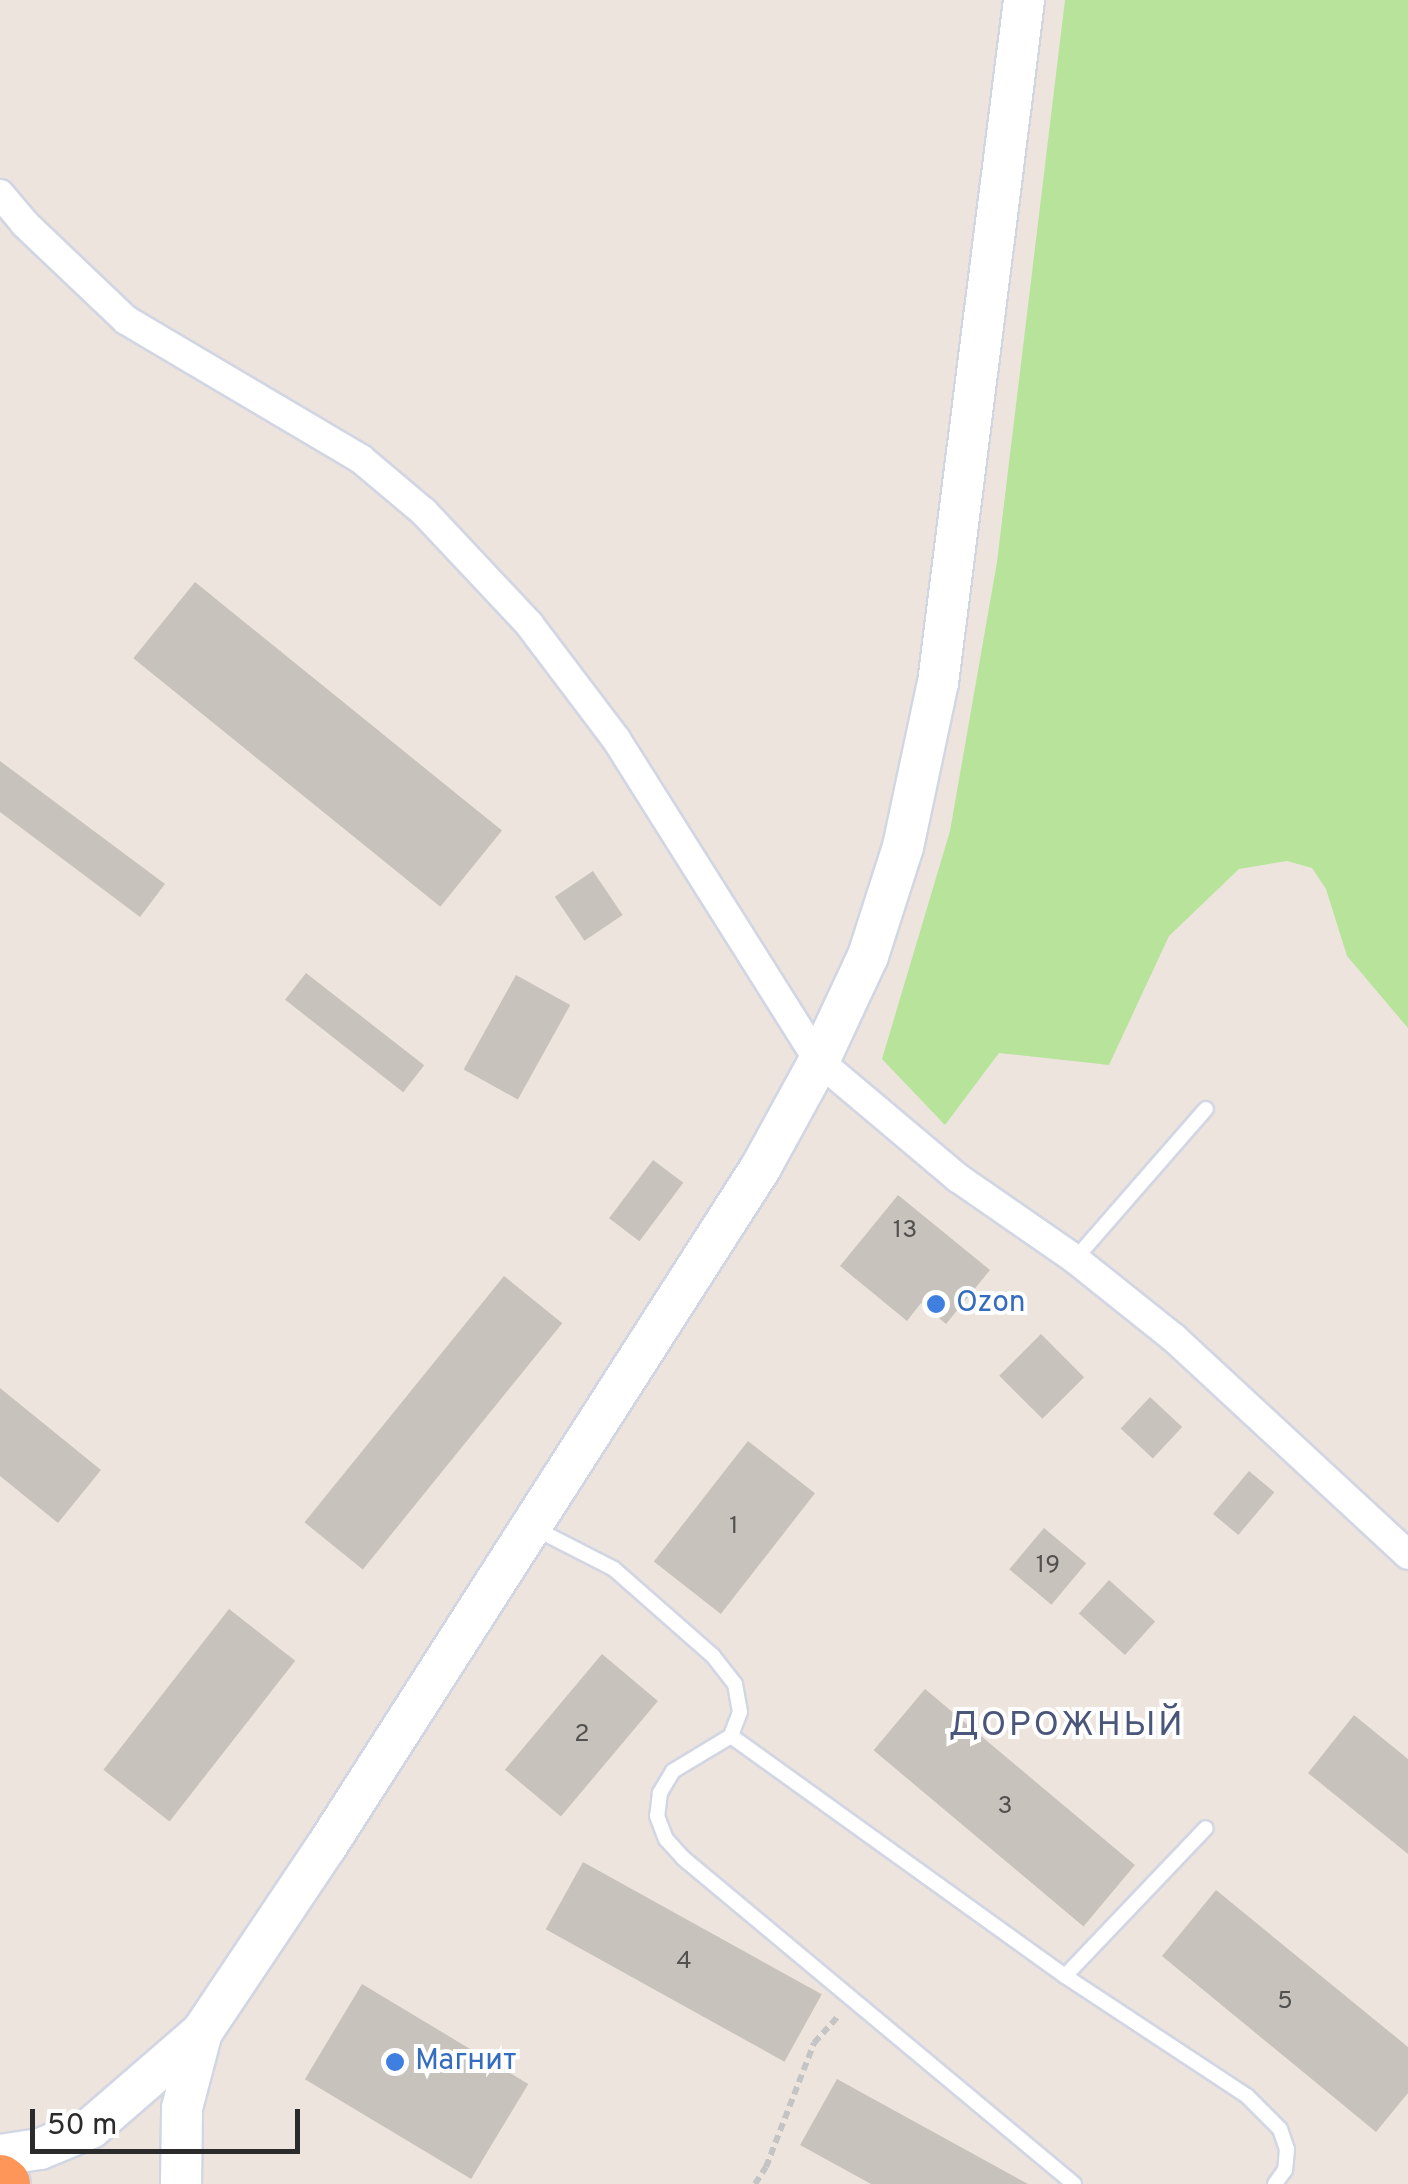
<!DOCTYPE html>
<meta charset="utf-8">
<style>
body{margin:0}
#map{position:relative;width:1408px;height:2184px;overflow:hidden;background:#ede5dd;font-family:Overpass,sans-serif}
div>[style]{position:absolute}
.green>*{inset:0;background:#b7e39a}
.building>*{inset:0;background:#c8c2bc;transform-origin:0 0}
.path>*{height:6px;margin-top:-3px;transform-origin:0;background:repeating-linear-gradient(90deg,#c4c4c4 0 8px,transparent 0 13px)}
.roads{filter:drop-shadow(2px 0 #d2d6e3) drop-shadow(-2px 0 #d2d6e3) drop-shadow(0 2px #d2d6e3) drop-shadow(0 -2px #d2d6e3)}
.lane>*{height:14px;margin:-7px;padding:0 7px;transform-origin:7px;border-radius:7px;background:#fff}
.street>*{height:28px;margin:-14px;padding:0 14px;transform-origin:14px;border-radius:14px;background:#fff}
.secondary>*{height:40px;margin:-20px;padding:0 20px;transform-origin:20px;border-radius:20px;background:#fff}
.highway>*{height:52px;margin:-26px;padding:0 26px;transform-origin:26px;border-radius:26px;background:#fd9658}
.dots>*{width:28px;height:28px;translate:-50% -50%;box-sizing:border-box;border:5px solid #fff;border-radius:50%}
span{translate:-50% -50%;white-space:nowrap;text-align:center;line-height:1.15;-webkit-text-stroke:8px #fff;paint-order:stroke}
.number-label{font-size:25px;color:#52514f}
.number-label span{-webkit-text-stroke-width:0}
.shop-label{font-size:30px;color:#366cbe}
.left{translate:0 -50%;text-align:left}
.quarter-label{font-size:35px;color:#4b567b;letter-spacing:2.5px}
.scale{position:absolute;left:30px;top:2109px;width:270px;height:45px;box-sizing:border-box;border:5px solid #2b2b2b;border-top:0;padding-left:12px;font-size:30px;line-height:35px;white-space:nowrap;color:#2b2b2b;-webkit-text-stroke:8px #fff;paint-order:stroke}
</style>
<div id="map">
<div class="green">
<div style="clip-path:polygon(1065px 0,1408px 0,1408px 1028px,1347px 956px,1326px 889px,1312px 868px,1287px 861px,1239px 869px,1169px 936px,1109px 1065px,999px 1053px,945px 1125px,882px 1059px,950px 831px,997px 562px)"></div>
</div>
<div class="building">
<div style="left:195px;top:582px;width:395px;height:98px;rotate:39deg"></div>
<div style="clip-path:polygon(0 761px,165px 884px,140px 917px,0 812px)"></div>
<div style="left:593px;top:871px;width:53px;height:46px;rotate:56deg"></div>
<div style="left:306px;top:973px;width:150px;height:34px;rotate:38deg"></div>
<div style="left:516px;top:975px;width:62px;height:108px;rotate:29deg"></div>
<div style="left:653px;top:1160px;width:38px;height:73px;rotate:37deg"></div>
<div style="clip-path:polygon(898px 1195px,990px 1270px,946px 1324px,921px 1303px,907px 1321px,840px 1266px)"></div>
<div style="left:504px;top:1276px;width:75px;height:317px;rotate:39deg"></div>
<div style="left:1041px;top:1334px;width:61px;height:59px;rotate:45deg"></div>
<div style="clip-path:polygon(0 1388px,101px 1470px,58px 1523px,0 1476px)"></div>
<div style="left:1150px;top:1397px;width:44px;height:43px;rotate:43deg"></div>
<div style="left:748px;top:1441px;width:85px;height:153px;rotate:38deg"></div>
<div style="left:1249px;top:1471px;width:33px;height:56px;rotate:40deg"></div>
<div style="left:1044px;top:1528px;width:55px;height:54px;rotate:40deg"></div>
<div style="left:1109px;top:1580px;width:62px;height:45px;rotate:42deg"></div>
<div style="left:229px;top:1609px;width:84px;height:204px;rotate:38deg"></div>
<div style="left:602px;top:1654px;width:73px;height:151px;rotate:40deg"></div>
<div style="left:925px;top:1689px;width:274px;height:80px;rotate:40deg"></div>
<div style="clip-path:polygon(1354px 1715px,1408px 1759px,1408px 1854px,1308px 1773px)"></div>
<div style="left:583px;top:1862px;width:273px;height:77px;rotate:29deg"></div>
<div style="clip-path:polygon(1216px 1890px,1408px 2047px,1408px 2093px,1376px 2132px,1162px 1956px)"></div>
<div style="left:362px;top:1984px;width:194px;height:111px;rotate:31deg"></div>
<div style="clip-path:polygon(837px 2079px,1028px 2184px,871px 2184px,800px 2145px)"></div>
</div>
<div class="path">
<div style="left:755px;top:2184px;width:20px;rotate:-57deg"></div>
<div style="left:766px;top:2167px;width:133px;rotate:-68.8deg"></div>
<div style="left:814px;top:2043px;width:36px;rotate:-48deg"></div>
</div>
<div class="roads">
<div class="lane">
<div style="left:1075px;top:1259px;width:199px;rotate:-48.9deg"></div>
<div style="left:532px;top:1527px;width:92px;rotate:27.1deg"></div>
<div style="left:614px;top:1569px;width:132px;rotate:41.3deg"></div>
<div style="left:713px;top:1656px;width:36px;rotate:52deg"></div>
<div style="left:735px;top:1684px;width:28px;rotate:80deg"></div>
<div style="left:740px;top:1712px;width:26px;rotate:111deg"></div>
<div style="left:731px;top:1736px;width:68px;rotate:148.9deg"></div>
<div style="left:673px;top:1771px;width:26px;rotate:121deg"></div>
<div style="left:660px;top:1793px;width:23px;rotate:97deg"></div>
<div style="left:657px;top:1816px;width:25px;rotate:69deg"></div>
<div style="left:666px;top:1839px;width:25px;rotate:48deg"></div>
<div style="left:683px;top:1858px;width:509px;rotate:39.82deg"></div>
<div style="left:731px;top:1736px;width:411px;rotate:35.7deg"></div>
<div style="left:1065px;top:1976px;width:218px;rotate:33.4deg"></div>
<div style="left:1247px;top:2096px;width:47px;rotate:45deg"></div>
<div style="left:1280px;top:2129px;width:21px;rotate:71deg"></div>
<div style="left:1287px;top:2149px;width:21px;rotate:95deg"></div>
<div style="left:1285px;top:2170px;width:17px;rotate:126deg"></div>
<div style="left:1065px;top:1976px;width:204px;rotate:-46.4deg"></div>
</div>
<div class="street">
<div style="left:0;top:194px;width:38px;rotate:50deg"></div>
<div style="left:24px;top:223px;width:141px;rotate:43.6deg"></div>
<div style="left:126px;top:320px;width:273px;rotate:30.6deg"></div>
<div style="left:361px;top:459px;width:82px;rotate:40.1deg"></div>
<div style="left:424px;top:512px;width:154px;rotate:46.8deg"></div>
<div style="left:529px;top:624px;width:144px;rotate:52.9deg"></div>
<div style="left:616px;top:739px;width:381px;rotate:57.8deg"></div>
<div style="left:819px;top:1061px;width:182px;rotate:40.1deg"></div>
<div style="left:958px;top:1178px;width:142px;rotate:34.7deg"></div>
<div style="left:1075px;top:1259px;width:127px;rotate:38.6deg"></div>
<div style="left:1174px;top:1338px;width:319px;rotate:42.8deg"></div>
</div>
<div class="secondary">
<div style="left:0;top:2155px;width:40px;rotate:-8.5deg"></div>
<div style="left:40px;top:2149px;width:55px;rotate:-22.4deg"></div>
<div style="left:91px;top:2128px;width:147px;rotate:-40.9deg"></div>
<div style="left:202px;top:2032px;width:223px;rotate:-56.2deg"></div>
<div style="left:326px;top:1847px;width:807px;rotate:-57.39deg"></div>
<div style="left:761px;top:1167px;width:121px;rotate:-61.3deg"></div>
<div style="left:819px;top:1061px;width:116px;rotate:-65deg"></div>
<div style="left:868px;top:956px;width:114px;rotate:-72.2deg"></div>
<div style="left:903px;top:847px;width:168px;rotate:-78deg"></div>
<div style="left:938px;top:683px;width:688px;rotate:-82.82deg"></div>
<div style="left:181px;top:2184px;width:76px;rotate:-89.2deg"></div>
<div style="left:182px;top:2108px;width:79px;rotate:-75.3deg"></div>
</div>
<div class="highway">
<div style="left:0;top:2181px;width:5px;rotate:37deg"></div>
</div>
</div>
<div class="dots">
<div style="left:936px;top:1304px;background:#3f7fe0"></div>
<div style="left:395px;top:2062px;background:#3f7fe0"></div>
</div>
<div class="number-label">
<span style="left:905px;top:1231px">13</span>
<span style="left:734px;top:1527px">1</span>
<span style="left:1048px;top:1566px">19</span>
<span style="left:582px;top:1735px">2</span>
<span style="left:1005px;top:1807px">3</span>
<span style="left:684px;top:1962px">4</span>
<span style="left:1285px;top:2002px">5</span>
</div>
<div class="shop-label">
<span class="left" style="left:956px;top:1304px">Ozon</span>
<span class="left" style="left:415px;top:2062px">Магнит</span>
</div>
<div class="quarter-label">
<span style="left:1067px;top:1726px">ДОРОЖНЫЙ</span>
</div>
<div class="scale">50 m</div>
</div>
